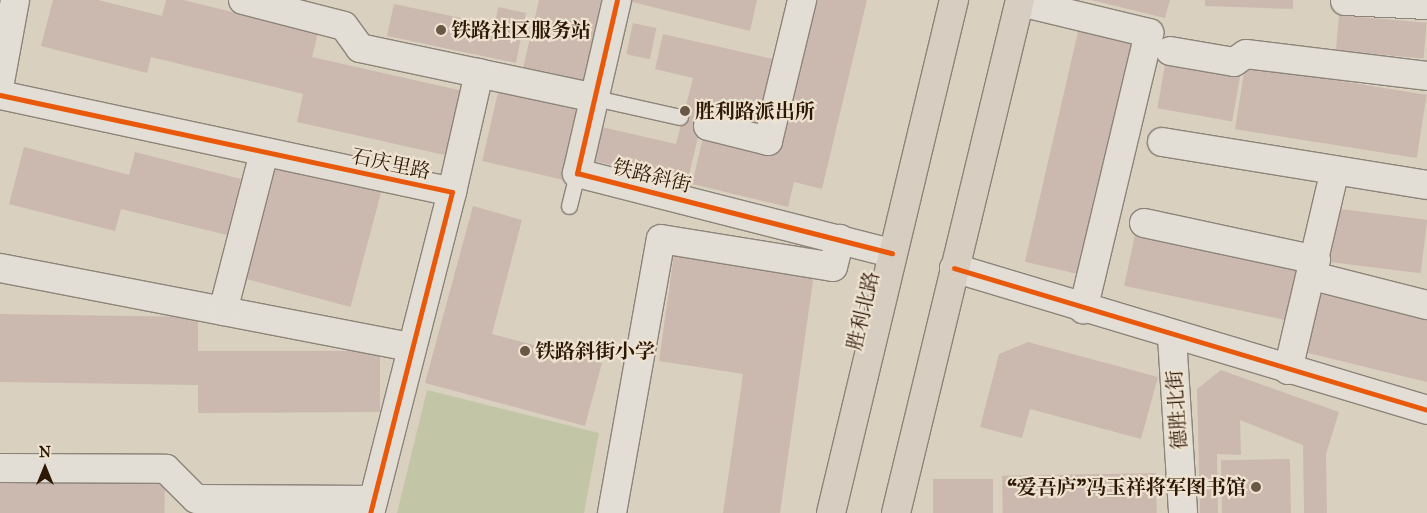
<!DOCTYPE html>
<meta charset="utf-8">
<style>
body{margin:0}
#map{position:relative;width:1427px;height:513px;overflow:hidden;background:#dad0c0;font-family:"IM FELL Great Primer","Noto Serif SC",serif}
div>[style]{position:absolute}
.green>*{inset:0;background:#c3c6a6}
.building>*{inset:0;background:#cbb9af;transform-origin:0 0}
.roads{filter:drop-shadow(1px 0 #8c8478) drop-shadow(-1px 0 #8c8478) drop-shadow(0 1px #8c8478) drop-shadow(0 -1px #8c8478)}
.service>*{height:15px;margin:-7.5px;padding:0 7.5px;transform-origin:7.5px;border-radius:7.5px;background:#e2ded6}
.minor>*{height:28px;margin:-14px;padding:0 14px;transform-origin:14px;border-radius:14px;background:#e2ded6}
.trunk>*{height:28px;margin:-14px;padding:0 14px;transform-origin:14px;border-radius:14px;background:#d7cec1}
.cycleway>*{height:5px;margin:-2.5px;padding:0 2.5px;transform-origin:2.5px;border-radius:2.5px;background:#e8590c}
.dots>*{width:14px;height:14px;translate:-50% -50%;box-sizing:border-box;border:2px solid #eee2d0;border-radius:50%}
span{translate:-50% -50%;white-space:nowrap;text-align:center;line-height:1.15;-webkit-text-stroke:4.5px #eee2d0;paint-order:stroke}
.poi-label{font-size:20px;color:#2d1804;font-weight:700}
.left{translate:0 -50%;text-align:left}
.right{translate:-100% -50%;text-align:right}
.street-label{font-size:20px;color:#2d1804}
.north{position:absolute;left:20px;top:443px;width:50px;height:50px;-webkit-text-stroke:4px #eee2d0;paint-order:stroke;rotate:0deg;font-size:14px;font-weight:700;line-height:20px;text-align:center;color:#2d1804}
.north::after{content:'';display:block;margin:auto;width:18px;height:22px;background:#2d1804;clip-path:polygon(50% 0,100% 100%,50% 72%,0 100%)}
</style>
<div id="map">
<div class="green">
<div style="clip-path:polygon(427px 390px,599px 433px,584px 513px,397px 513px)"></div>
</div>
<div class="building">
<div style="clip-path:polygon(53px 0,98px 0,162px 16px,166px 0,183px 0,318px 33px,312px 57px,463px 91px,449px 156px,297px 122px,303px 94px,151px 57px,147px 73px,41px 46px)"></div>
<div style="clip-path:polygon(539px 0,602px 0,584px 82px,523px 68px)"></div>
<div style="clip-path:polygon(624px 0,757px 0,750px 31px)"></div>
<div style="clip-path:polygon(810px 0,867px 0,822px 189px,794px 182px,788px 207px,692px 184px,705px 129px,775px 146px)"></div>
<div style="clip-path:polygon(1091px 0,1170px 0,1165px 18px)"></div>
<div style="clip-path:polygon(1205px 0,1293px 0,1293px 9px,1205px 6px)"></div>
<div style="clip-path:polygon(394px 4px,495px 25px,498px 7px,526px 13px,516px 63px,387px 36px)"></div>
<div style="left:1339px;top:15px;width:88px;height:36px;rotate:5deg"></div>
<div style="left:633px;top:23px;width:24px;height:32px;rotate:12deg"></div>
<div style="left:1080px;top:23px;width:63px;height:245px;rotate:13deg"></div>
<div style="clip-path:polygon(663px 34px,773px 59px,757px 129px,703px 117px,687px 183px,594px 161px,602px 127px,676px 144px,693px 78px,655px 69px)"></div>
<div style="left:1166px;top:59px;width:76px;height:50px;rotate:10deg"></div>
<div style="left:1245px;top:66px;width:184px;height:64px;rotate:9deg"></div>
<div style="left:499px;top:88px;width:87px;height:75px;rotate:13deg"></div>
<div style="clip-path:polygon(24px 147px,129px 175px,135px 152px,241px 179px,227px 235px,121px 209px,115px 231px,9px 204px)"></div>
<div style="left:277px;top:164px;width:108px;height:119px;rotate:15deg"></div>
<div style="clip-path:polygon(473px 206px,522px 220px,492px 334px,602px 363px,585px 426px,425px 383px)"></div>
<div style="left:1332px;top:208px;width:96px;height:54px;rotate:7deg"></div>
<div style="left:1136px;top:230px;width:167px;height:57px;rotate:12deg"></div>
<div style="clip-path:polygon(674px 254px,814px 274px,780px 513px,723px 513px,743px 374px,659px 361px)"></div>
<div style="clip-path:polygon(1320px 290px,1427px 315px,1427px 382px,1304px 352px)"></div>
<div style="clip-path:polygon(0 314px,198px 317px,198px 351px,380px 351px,380px 412px,198px 413px,198px 385px,0 382px)"></div>
<div style="clip-path:polygon(1028px 342px,1158px 377px,1141px 439px,1030px 409px,1022px 438px,980px 427px,999px 354px)"></div>
<div style="clip-path:polygon(1221px 370px,1339px 412px,1326px 454px,1327px 513px,1304px 513px,1303px 445px,1240px 420px,1241px 455px,1217px 454px,1218px 513px,1200px 513px,1197px 389px)"></div>
<div style="left:1290px;top:459px;width:54px;height:69px;rotate:89deg"></div>
<div style="left:1156px;top:473px;width:40px;height:154px;rotate:89deg"></div>
<div style="left:0;top:479px;width:165px;height:34px;rotate:1deg"></div>
<div style="left:933px;top:479px;width:60px;height:34px"></div>
</div>
<div class="roads">
<div class="service">
<div style="left:595px;top:98px;width:87px;rotate:12.6deg"></div>
<div style="left:569px;top:206px;width:34px;rotate:-76deg"></div>
</div>
<div class="minor">
<div style="left:243px;top:0;width:104px;rotate:14.4deg"></div>
<div style="left:344px;top:26px;width:27px;rotate:54deg"></div>
<div style="left:360px;top:48px;width:240px;rotate:12deg"></div>
<div style="left:617px;top:0;width:178px;rotate:103deg"></div>
<div style="left:577px;top:173px;width:325px;rotate:14.3deg"></div>
<div style="left:1345px;top:1px;width:82px;rotate:2.8deg"></div>
<div style="left:1020px;top:2px;width:133px;rotate:13.5deg"></div>
<div style="left:1149px;top:33px;width:284px;rotate:103.4deg"></div>
<div style="left:1170px;top:51px;width:65px;rotate:9.8deg"></div>
<div style="left:1234px;top:62px;width:14px;rotate:-34deg"></div>
<div style="left:1246px;top:54px;width:182px;rotate:6.9deg"></div>
<div style="left:0;top:82px;width:83px;rotate:-79.6deg"></div>
<div style="left:0;top:95px;width:462px;rotate:12.1deg"></div>
<div style="left:452px;top:192px;width:331px;rotate:104.3deg"></div>
<div style="left:708px;top:126px;width:62px;rotate:14deg"></div>
<div style="left:768px;top:141px;width:145px;rotate:-76.4deg"></div>
<div style="left:1162px;top:142px;width:268px;rotate:9.2deg"></div>
<div style="left:452px;top:192px;width:122px;rotate:-77.2deg"></div>
<div style="left:1144px;top:223px;width:176px;rotate:12.1deg"></div>
<div style="left:0;top:268px;width:418px;rotate:10.9deg"></div>
<div style="left:954px;top:268px;width:494px;rotate:16.7deg"></div>
<div style="left:1313px;top:276px;width:118px;rotate:14.3deg"></div>
<div style="left:223px;top:311px;width:164px;rotate:-75.5deg"></div>
<div style="left:1172px;top:337px;width:176px;rotate:86.4deg"></div>
<div style="left:1288px;top:370px;width:205px;rotate:-76.8deg"></div>
<div style="left:0;top:468px;width:166px;rotate:0.3deg"></div>
<div style="left:166px;top:469px;width:42px;rotate:45deg"></div>
<div style="left:196px;top:499px;width:177px;rotate:0.3deg"></div>
<div style="left:612px;top:513px;width:278px;rotate:-79.9deg"></div>
<div style="left:661px;top:239px;width:174px;rotate:9.2deg"></div>
<div style="left:833px;top:267px;width:29px;rotate:-76deg"></div>
</div>
<div class="trunk">
<div style="left:831px;top:513px;width:528px;rotate:-76.52deg"></div>
<div style="left:896px;top:513px;width:528px;rotate:-76.41deg"></div>
</div>
</div>
<div class="cycleway">
<div style="left:617px;top:0;width:178px;rotate:103deg"></div>
<div style="left:577px;top:173px;width:325px;rotate:14.3deg"></div>
<div style="left:0;top:95px;width:462px;rotate:12.1deg"></div>
<div style="left:452px;top:192px;width:331px;rotate:104.3deg"></div>
<div style="left:954px;top:268px;width:494px;rotate:16.7deg"></div>
</div>
<div class="dots">
<div style="left:441px;top:30px;background:#6a5846"></div>
<div style="left:685px;top:111px;background:#6a5846"></div>
<div style="left:525px;top:351px;background:#6a5846"></div>
<div style="left:1256px;top:487px;background:#6a5846"></div>
</div>
<div class="poi-label">
<span class="left" style="left:451px;top:30px">铁路社区服务站</span>
<span class="left" style="left:695px;top:111px">胜利路派出所</span>
<span class="left" style="left:535px;top:351px">铁路斜街小学</span>
<span class="right" style="left:1246px;top:487px">“爱吾庐”冯玉祥将军图书馆</span>
</div>
<div class="street-label">
<span style="left:391px;top:164px;rotate:12deg">石庆里路</span>
<span style="left:652px;top:176px;rotate:14deg">铁路斜街</span>
<span style="left:863px;top:311px;rotate:-77deg">胜利北路</span>
<span style="left:1177px;top:410px;rotate:-94deg">德胜北街</span>
</div>
<div class="north">N</div>
</div>
